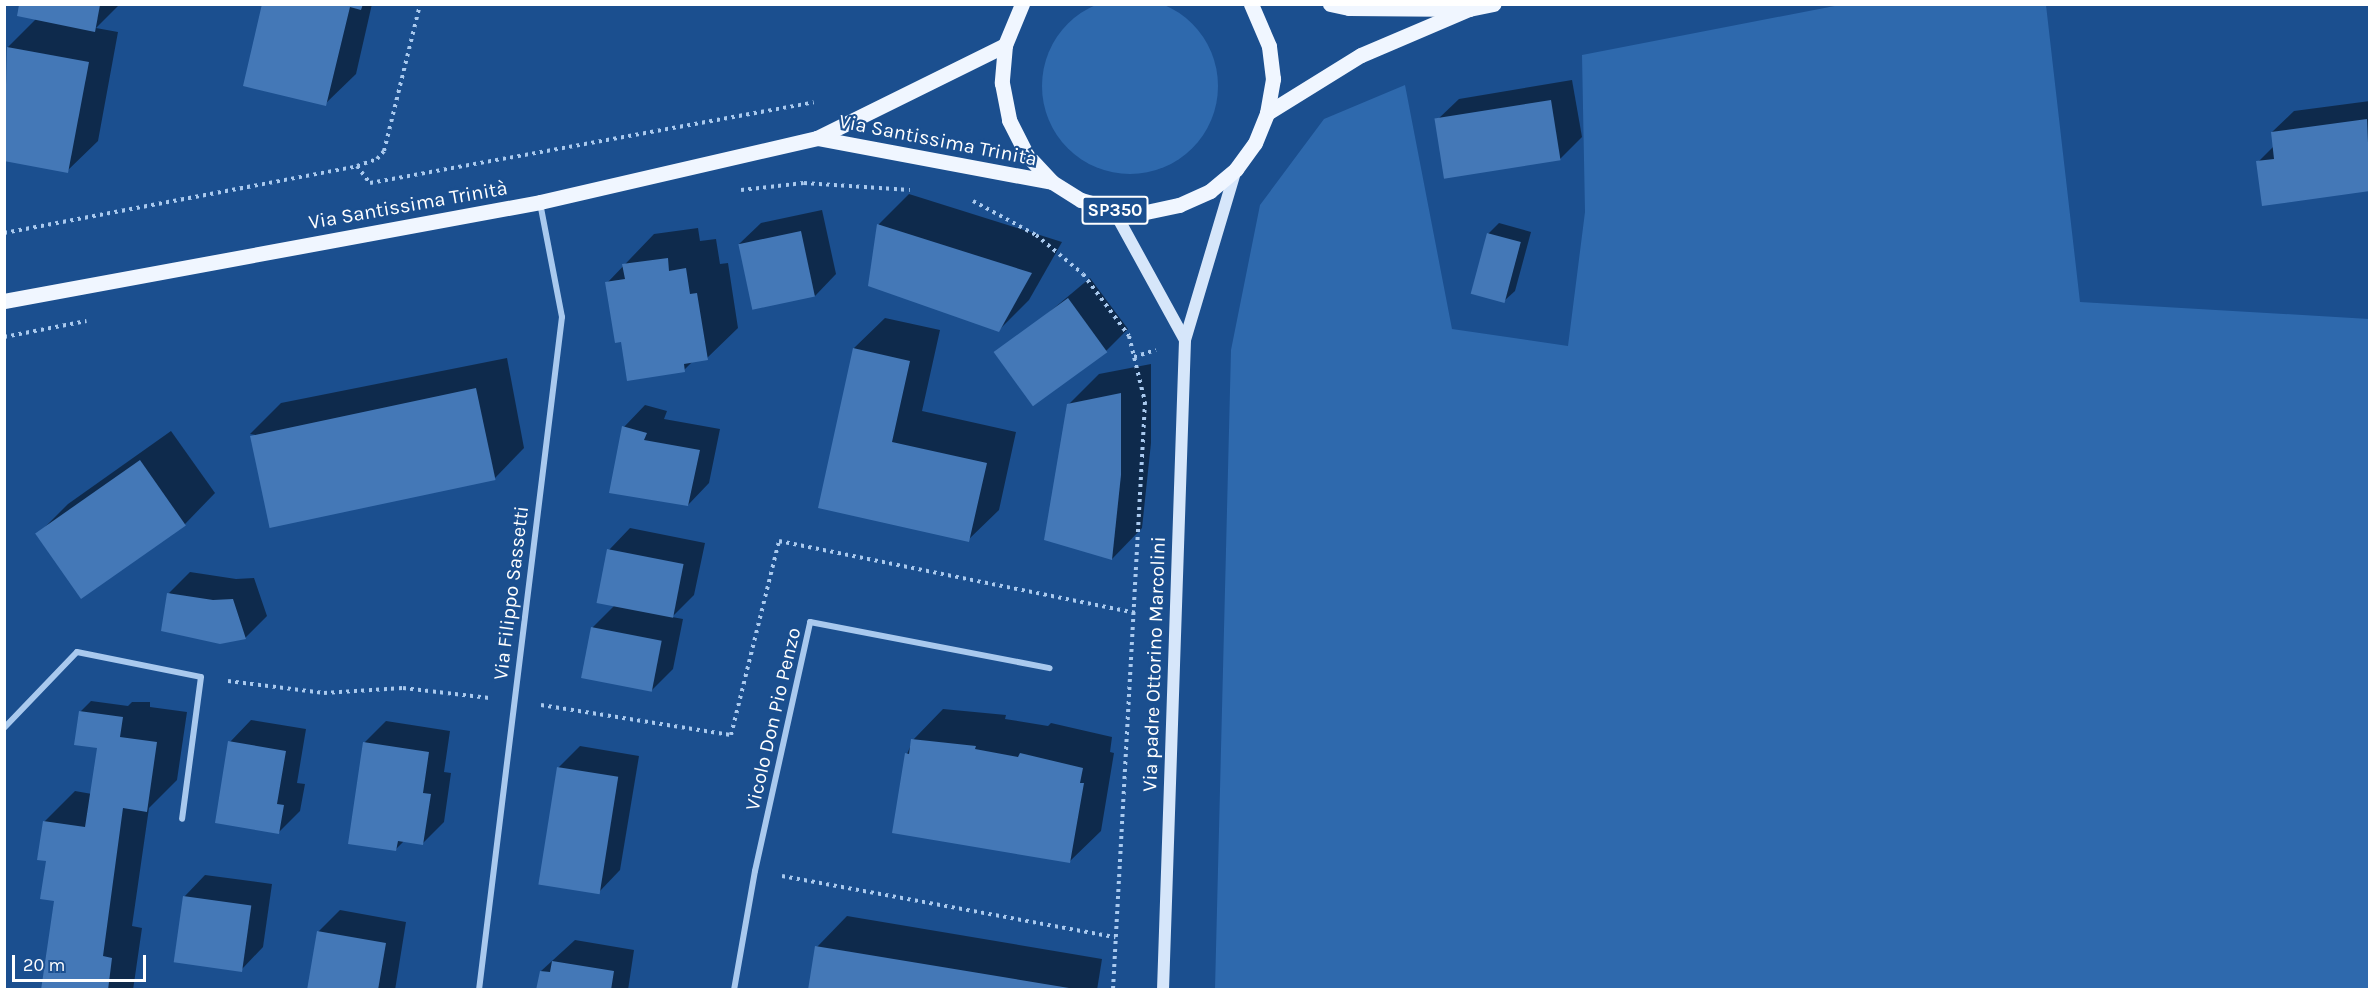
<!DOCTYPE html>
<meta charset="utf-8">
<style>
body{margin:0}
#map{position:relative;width:2374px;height:994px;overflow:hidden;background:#1b4f8f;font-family:Karla,sans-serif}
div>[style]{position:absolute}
.green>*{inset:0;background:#2e69ad}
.round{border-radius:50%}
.shadow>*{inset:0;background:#0007}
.building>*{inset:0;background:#4478b7;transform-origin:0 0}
.path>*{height:4px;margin-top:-2px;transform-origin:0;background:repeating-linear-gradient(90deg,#a9c9ee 0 3px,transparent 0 7.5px)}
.street>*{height:6px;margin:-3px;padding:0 3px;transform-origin:3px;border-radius:3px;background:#a9c9ee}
.secondary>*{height:12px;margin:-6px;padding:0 6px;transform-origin:6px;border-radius:6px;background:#d6e6fa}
.primary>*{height:15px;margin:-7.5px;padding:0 7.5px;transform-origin:7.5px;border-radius:7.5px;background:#f0f6ff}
span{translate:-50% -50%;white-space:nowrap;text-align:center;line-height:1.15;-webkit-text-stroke:4.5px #1b4f8f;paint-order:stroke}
.shield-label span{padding:2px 4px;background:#1b4f8f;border:2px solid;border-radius:4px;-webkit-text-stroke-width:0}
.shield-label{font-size:18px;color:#fff;font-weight:700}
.street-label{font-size:20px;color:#fff}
.frame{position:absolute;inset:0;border:6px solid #fff;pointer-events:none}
.scale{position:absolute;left:12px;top:955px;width:134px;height:27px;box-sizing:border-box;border:3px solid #fff;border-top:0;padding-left:8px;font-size:18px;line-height:21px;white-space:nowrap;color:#fff;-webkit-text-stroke:4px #1b4f8f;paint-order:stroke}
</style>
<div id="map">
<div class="green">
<div class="round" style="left:1042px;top:-2px;width:176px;height:176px"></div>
<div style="clip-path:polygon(1845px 4px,2046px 5px,2080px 302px,2369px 319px,2369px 989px,1215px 989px,1231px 350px,1260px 205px,1324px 119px,1405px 85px,1452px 329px,1568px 346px,1585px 212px,1582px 55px)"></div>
</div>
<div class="shadow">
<div style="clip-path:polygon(21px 4px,120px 4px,96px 28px,118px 32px,98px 141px,67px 171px,4px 159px,8px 47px,37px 18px,19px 15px)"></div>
<div style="clip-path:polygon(264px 4px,372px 4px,356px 74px,325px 104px)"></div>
<div style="clip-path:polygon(1572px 80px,1582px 137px,1560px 159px,1437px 120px,1459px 99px)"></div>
<div style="clip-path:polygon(2370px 101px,2370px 189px,2258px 162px,2274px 146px,2272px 132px,2294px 111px)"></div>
<div style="clip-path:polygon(909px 194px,1062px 242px,1029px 300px,999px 330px,869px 285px,879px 224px)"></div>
<div style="clip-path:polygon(822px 210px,836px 274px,815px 296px,739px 244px,761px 223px)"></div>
<div style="clip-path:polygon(1499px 223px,1531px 232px,1515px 291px,1504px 301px,1488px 234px)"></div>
<div style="clip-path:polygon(698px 228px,700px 241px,716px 239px,720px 264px,728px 263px,738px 328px,707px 358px,694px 360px,684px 370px,622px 340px,607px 283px,654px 234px)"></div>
<div style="clip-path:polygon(1090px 278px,1128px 329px,1107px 350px,1033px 400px,998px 355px)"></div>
<div style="clip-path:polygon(885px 318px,940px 330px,922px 411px,1016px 432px,999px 510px,968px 540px,820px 507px,854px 348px)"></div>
<div style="clip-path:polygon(507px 358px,524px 448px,494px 479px,250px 434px,281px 403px)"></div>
<div style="clip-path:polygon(1151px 364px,1151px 443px,1142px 528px,1112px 559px,1068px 405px,1099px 374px)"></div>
<div style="clip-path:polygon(645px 405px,667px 411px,664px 419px,720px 429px,709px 483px,688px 505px,624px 427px)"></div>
<div style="clip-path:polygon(171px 431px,215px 493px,185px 524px,38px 534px,68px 504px)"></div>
<div style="clip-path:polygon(630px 528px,705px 543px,694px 595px,672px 617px,683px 619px,673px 669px,651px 691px,583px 677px,593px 627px,615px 605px,609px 550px)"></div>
<div style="clip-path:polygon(190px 572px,236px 579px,254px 578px,267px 616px,245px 638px,169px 593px)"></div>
<div style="clip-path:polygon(91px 701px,128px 706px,132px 702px,150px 702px,150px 707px,187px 712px,177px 780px,149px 808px,132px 926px,142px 928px,133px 990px,42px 990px,56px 899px,44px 822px,75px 791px,92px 794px,100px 741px,80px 712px)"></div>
<div style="clip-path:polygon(943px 709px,1006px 715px,1005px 719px,1048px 726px,1051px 723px,1112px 737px,1110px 752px,1114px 753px,1101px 831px,1070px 861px,907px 754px,913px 740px)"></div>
<div style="clip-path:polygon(251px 720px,306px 729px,297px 783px,305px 784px,300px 811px,279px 832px,230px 742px)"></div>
<div style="clip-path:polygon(386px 721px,450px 731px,444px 772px,451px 773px,444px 822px,423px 843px,405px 840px,396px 849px,365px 742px)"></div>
<div style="clip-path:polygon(580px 746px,639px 756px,620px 870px,599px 892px,558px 768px)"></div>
<div style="clip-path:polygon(205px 875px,272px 884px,263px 947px,242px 969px,184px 897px)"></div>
<div style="clip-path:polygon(340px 910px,406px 922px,395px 990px,308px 990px,318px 932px)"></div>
<div style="clip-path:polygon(847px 916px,1102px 959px,1097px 990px,810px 990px,817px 947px)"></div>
<div style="clip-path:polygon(575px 940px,634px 950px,628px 990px,538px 990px,541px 971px)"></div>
</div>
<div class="building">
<div style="clip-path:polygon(262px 4px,363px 4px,361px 10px,350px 7px,326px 106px,243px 86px)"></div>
<div style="clip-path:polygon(19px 5px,100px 5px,95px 32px,17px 16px)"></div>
<div style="clip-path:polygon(7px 47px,89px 62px,68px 173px,4px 161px)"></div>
<div style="left:1551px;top:100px;width:61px;height:118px;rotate:81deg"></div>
<div style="clip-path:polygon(2367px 119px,2370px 191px,2262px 206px,2256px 161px,2274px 159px,2271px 132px)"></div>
<div style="clip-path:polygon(877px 224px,1032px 273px,999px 332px,868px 286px)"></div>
<div style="left:801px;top:231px;width:67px;height:64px;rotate:78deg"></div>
<div style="left:1487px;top:233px;width:35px;height:63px;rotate:15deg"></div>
<div style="clip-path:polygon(668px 258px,669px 271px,686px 268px,690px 294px,697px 293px,708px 360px,684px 364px,685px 372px,627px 381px,621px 342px,615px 343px,605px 282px,625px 279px,622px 264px)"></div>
<div style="left:1068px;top:298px;width:67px;height:92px;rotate:54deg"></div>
<div style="clip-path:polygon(853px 348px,910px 361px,892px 442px,987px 463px,969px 542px,818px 508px)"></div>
<div style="left:476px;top:388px;width:94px;height:231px;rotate:78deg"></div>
<div style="clip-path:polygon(1121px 393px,1121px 475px,1112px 560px,1044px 540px,1067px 404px)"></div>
<div style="clip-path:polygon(622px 426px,647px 433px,644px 440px,700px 450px,688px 506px,609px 493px)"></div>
<div style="left:140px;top:460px;width:80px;height:128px;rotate:55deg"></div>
<div style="left:607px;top:549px;width:78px;height:55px;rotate:11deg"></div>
<div style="clip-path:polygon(167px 593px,213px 600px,233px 599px,246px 639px,220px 644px,161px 631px)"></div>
<div style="left:591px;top:627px;width:72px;height:52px;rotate:11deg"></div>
<div style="clip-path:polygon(79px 711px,123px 717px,120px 737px,157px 742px,147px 812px,123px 808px,103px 956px,112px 958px,108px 990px,41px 990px,54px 901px,40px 899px,46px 861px,37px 860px,43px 821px,85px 827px,97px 748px,74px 745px)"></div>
<div style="clip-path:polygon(911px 739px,976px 746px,975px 749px,1018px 757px,1020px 753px,1083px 768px,1080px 783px,1084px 783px,1070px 863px,892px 833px,905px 753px,909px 754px)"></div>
<div style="clip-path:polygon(228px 741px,286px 751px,277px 804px,284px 805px,279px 834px,215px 823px)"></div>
<div style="clip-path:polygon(363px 742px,429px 752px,423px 793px,431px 794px,423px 845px,398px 841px,396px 851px,348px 844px)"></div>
<div style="left:557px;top:767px;width:62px;height:119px;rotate:9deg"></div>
<div style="left:183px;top:896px;width:69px;height:67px;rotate:8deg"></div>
<div style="clip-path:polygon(317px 931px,386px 943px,378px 990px,307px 990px)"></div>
<div style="clip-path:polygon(815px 946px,1069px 988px,1069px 990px,808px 990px)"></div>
<div style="clip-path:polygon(552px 961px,614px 971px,611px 990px,536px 990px,540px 971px,550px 972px)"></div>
</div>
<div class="path">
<div style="left:357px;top:166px;width:21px;rotate:53deg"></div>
<div style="left:370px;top:183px;width:451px;rotate:-10.3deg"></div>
<div style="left:741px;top:190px;width:63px;rotate:-6.3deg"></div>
<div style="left:804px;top:183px;width:106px;rotate:3.8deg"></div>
<div style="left:973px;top:201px;width:72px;rotate:28.4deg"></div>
<div style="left:1036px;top:235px;width:61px;rotate:39.7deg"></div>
<div style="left:1083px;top:274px;width:77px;rotate:53.4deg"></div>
<div style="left:1129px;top:336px;width:68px;rotate:76.4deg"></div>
<div style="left:1145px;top:402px;width:589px;rotate:93.12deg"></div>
<div style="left:4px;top:233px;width:359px;rotate:-10.7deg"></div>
<div style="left:357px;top:166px;width:21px;rotate:-19deg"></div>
<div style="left:377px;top:159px;width:11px;rotate:-49deg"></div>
<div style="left:384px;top:151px;width:151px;rotate:-76.2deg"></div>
<div style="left:4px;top:337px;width:84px;rotate:-11deg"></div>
<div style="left:1134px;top:357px;width:23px;rotate:-18deg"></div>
<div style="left:228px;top:681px;width:97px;rotate:7.1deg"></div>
<div style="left:324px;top:693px;width:79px;rotate:-3.6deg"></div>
<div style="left:403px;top:688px;width:87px;rotate:6.6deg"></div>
<div style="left:541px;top:705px;width:192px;rotate:9deg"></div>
<div style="left:731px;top:735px;width:200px;rotate:-76.1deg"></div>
<div style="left:779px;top:541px;width:363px;rotate:11.4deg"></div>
<div style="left:782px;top:876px;width:339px;rotate:10.4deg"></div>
</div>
<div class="street">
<div style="left:4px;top:728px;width:105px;rotate:-46.2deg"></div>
<div style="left:77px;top:652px;width:126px;rotate:11.4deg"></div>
<div style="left:201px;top:677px;width:143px;rotate:97.6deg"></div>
<div style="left:479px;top:990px;width:678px;rotate:-82.97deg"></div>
<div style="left:562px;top:317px;width:116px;rotate:-100.9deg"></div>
<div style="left:734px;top:990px;width:121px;rotate:-80deg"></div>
<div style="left:755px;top:871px;width:255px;rotate:-77.5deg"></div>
<div style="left:810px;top:622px;width:244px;rotate:10.9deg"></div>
</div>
<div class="secondary">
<div style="left:1113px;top:209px;width:149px;rotate:61.2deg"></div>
<div style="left:1163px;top:990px;width:650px;rotate:-88.06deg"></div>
<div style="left:1185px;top:340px;width:178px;rotate:-73.4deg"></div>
</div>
<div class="primary">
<div style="left:1022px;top:4px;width:44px;rotate:112.5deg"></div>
<div style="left:1005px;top:45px;width:38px;rotate:95deg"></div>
<div style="left:1002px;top:83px;width:38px;rotate:79deg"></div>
<div style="left:1009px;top:120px;width:38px;rotate:63deg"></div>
<div style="left:1026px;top:154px;width:38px;rotate:47deg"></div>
<div style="left:1052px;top:182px;width:34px;rotate:32deg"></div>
<div style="left:1081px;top:200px;width:33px;rotate:16deg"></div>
<div style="left:1113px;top:209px;width:33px;rotate:5deg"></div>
<div style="left:1146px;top:212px;width:34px;rotate:-12deg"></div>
<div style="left:1179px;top:205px;width:34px;rotate:-24deg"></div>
<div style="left:1210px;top:191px;width:34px;rotate:-40deg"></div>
<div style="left:1236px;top:169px;width:32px;rotate:-54deg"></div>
<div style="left:1255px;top:143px;width:32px;rotate:-68deg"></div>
<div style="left:1267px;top:113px;width:35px;rotate:-80deg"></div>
<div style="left:1273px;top:79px;width:33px;rotate:-97deg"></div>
<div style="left:1269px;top:46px;width:46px;rotate:-113.2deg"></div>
<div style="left:1330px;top:4px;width:19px;rotate:12deg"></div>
<div style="left:1349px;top:8px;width:120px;rotate:0.5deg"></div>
<div style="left:1469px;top:9px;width:25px;rotate:-12deg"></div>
<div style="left:1267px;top:113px;width:110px;rotate:-31.7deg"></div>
<div style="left:1361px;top:55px;width:117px;rotate:-23.1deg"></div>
<div style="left:817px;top:138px;width:239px;rotate:10.6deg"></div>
<div style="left:4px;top:301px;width:545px;rotate:-10.46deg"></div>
<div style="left:540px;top:202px;width:284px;rotate:-13deg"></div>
<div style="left:817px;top:138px;width:210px;rotate:-26.3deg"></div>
</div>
<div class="shield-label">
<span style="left:1115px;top:210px">SP350</span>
</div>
<div class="street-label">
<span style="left:938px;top:140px;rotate:11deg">Via Santissima Trinità</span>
<span style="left:408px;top:205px;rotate:-10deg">Via Santissima Trinità</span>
<span style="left:511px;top:593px;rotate:-83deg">Via Filippo Sassetti</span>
<span style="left:1154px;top:664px;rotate:-88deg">Via padre Ottorino Marcolini</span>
<span style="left:773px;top:719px;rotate:-77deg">Vicolo Don Pio Penzo</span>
</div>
<div class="frame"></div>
<div class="scale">20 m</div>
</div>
